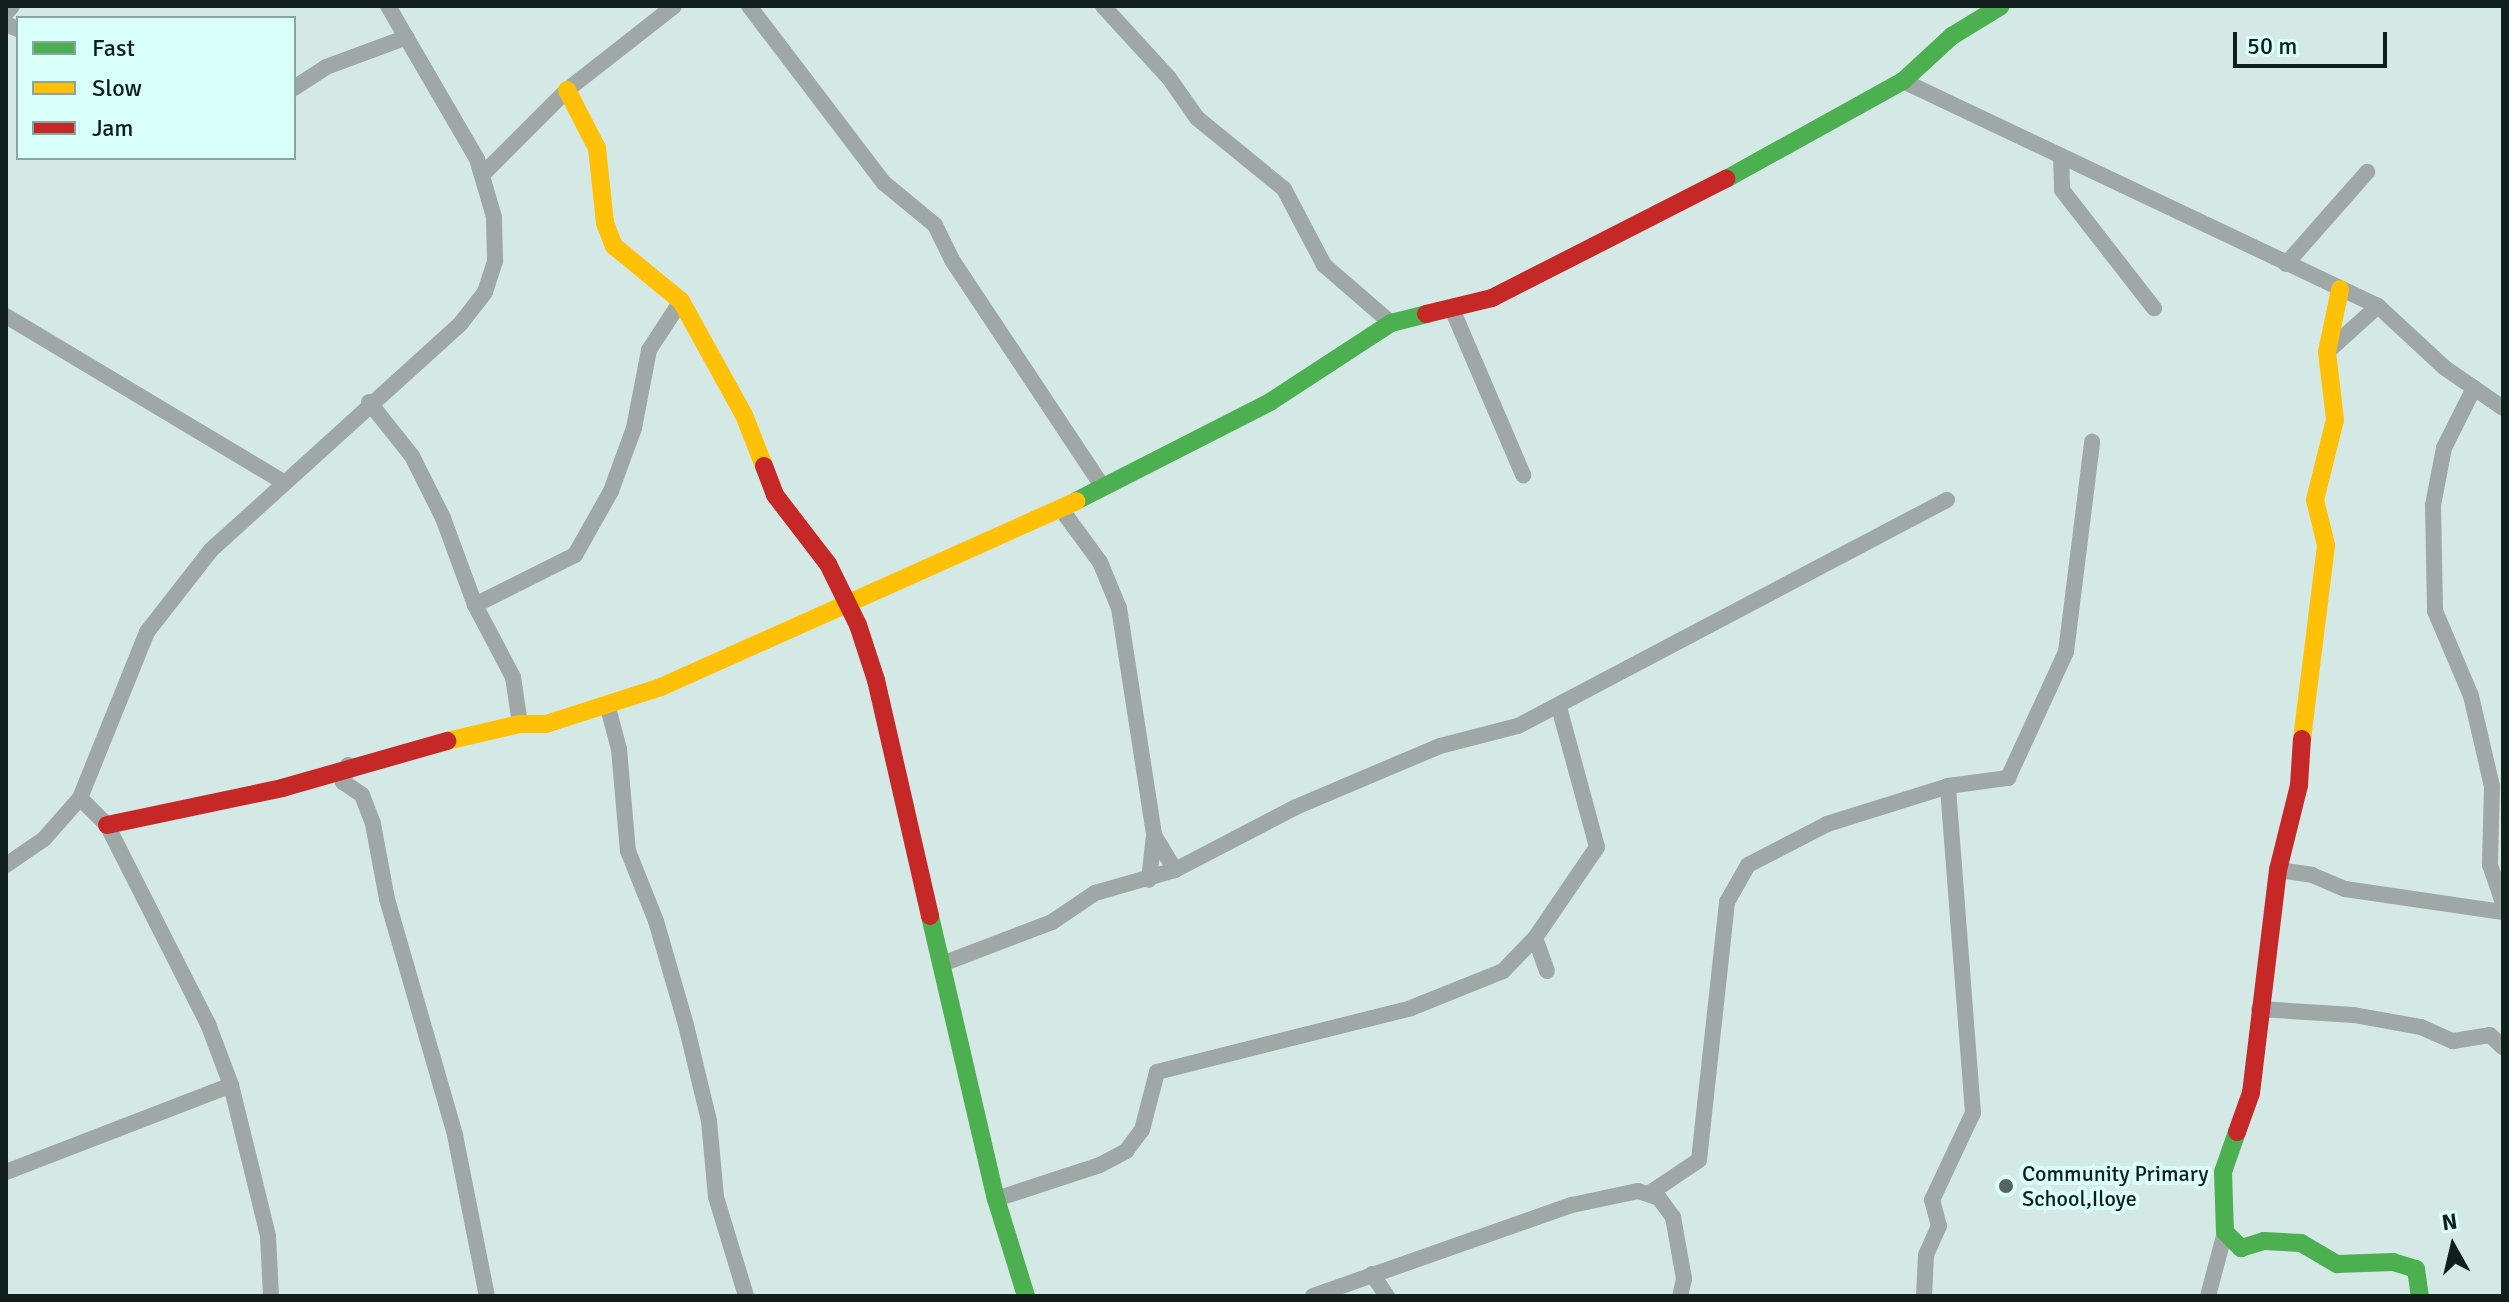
<!DOCTYPE html>
<style>
body{margin:0}
#map{position:relative;width:2509px;height:1302px;overflow:hidden;background:#d4e9e5;font-family:Signika,sans-serif}
div>[style]{position:absolute}
.street>*{height:16px;margin:-8px;padding:0 8px;transform-origin:8px;border-radius:8px;background:#9fa8a6}
.fast>*{height:18px;margin:-9px;padding:0 9px;transform-origin:9px;border-radius:9px;background:#4caf50}
.slow>*{height:18px;margin:-9px;padding:0 9px;transform-origin:9px;border-radius:9px;background:#ffc107}
.jam>*{height:18px;margin:-9px;padding:0 9px;transform-origin:9px;border-radius:9px;background:#c62828}
.dots>*{width:22px;height:22px;translate:-50% -50%;box-sizing:border-box;border:4px solid #d9fff9;border-radius:50%}
span{translate:-50% -50%;white-space:nowrap;text-align:center;line-height:1.15;-webkit-text-stroke:8px #d9fff9;paint-order:stroke}
.poi-label{font-size:22px;color:#101e1c}
.left{translate:0 -50%;text-align:left}
.frame{position:absolute;inset:0;border:8px solid #101e1c;pointer-events:none}
.legend{position:absolute;left:16px;top:16px;width:280px;height:144px;box-sizing:border-box;background:#d9fff9;border:2px solid #89a5a1;margin:0;padding:10px 14px;list-style:none;font-size:24px;color:#101e1c}
.legend li{display:flex;align-items:center;gap:16px;height:40px}
.legend b{width:40px;border:2px solid #89a5a1}
.north{position:absolute;left:2413px;top:1206px;width:80px;height:80px;-webkit-text-stroke:6px #d9fff9;paint-order:stroke;rotate:352deg;font-size:22px;font-weight:700;line-height:32px;text-align:center;color:#101e1c}
.north::after{content:'';display:block;margin:auto;width:28px;height:36px;background:#101e1c;clip-path:polygon(50% 0,100% 100%,50% 72%,0 100%)}
.scale{position:absolute;left:2233px;top:32px;width:154px;height:36px;box-sizing:border-box;border:4px solid #101e1c;border-top:0;padding-left:10px;font-size:24px;line-height:28px;white-space:nowrap;color:#101e1c;-webkit-text-stroke:6px #d9fff9;paint-order:stroke}
</style>
<div id="map">
<div class="street">
<div style="left:749px;top:6px;width:223px;rotate:52.7deg"></div>
<div style="left:884px;top:183px;width:66px;rotate:39.5deg"></div>
<div style="left:935px;top:225px;width:39px;rotate:64deg"></div>
<div style="left:952px;top:260px;width:271px;rotate:56.4deg"></div>
<div style="left:1103px;top:6px;width:98px;rotate:47.5deg"></div>
<div style="left:1169px;top:78px;width:49px;rotate:55deg"></div>
<div style="left:1197px;top:118px;width:112px;rotate:39.2deg"></div>
<div style="left:1284px;top:189px;width:86px;rotate:62.2deg"></div>
<div style="left:1324px;top:265px;width:89px;rotate:40.9deg"></div>
<div style="left:6px;top:13px;width:9px;rotate:-49deg"></div>
<div style="left:6px;top:24px;width:13px;rotate:23deg"></div>
<div style="left:1903px;top:81px;width:526px;rotate:25.35deg"></div>
<div style="left:2378px;top:306px;width:91px;rotate:42.8deg"></div>
<div style="left:2445px;top:368px;width:70px;rotate:34.6deg"></div>
<div style="left:294px;top:88px;width:38px;rotate:-33deg"></div>
<div style="left:326px;top:67px;width:86px;rotate:-20.3deg"></div>
<div style="left:2061px;top:156px;width:34px;rotate:88deg"></div>
<div style="left:2062px;top:190px;width:150px;rotate:52.1deg"></div>
<div style="left:482px;top:175px;width:120px;rotate:-45deg"></div>
<div style="left:567px;top:90px;width:136px;rotate:-38.1deg"></div>
<div style="left:2286px;top:264px;width:123px;rotate:-48.6deg"></div>
<div style="left:1452px;top:309px;width:181px;rotate:66.8deg"></div>
<div style="left:6px;top:316px;width:323px;rotate:30.9deg"></div>
<div style="left:2328px;top:351px;width:67px;rotate:-42deg"></div>
<div style="left:2474px;top:388px;width:67px;rotate:116.6deg"></div>
<div style="left:2444px;top:448px;width:58px;rotate:100.9deg"></div>
<div style="left:2433px;top:505px;width:106px;rotate:88.9deg"></div>
<div style="left:2435px;top:611px;width:92px;rotate:67deg"></div>
<div style="left:2471px;top:696px;width:92px;rotate:76.9deg"></div>
<div style="left:2492px;top:786px;width:79px;rotate:91.5deg"></div>
<div style="left:2490px;top:865px;width:39px;rotate:71deg"></div>
<div style="left:369px;top:402px;width:69px;rotate:51.5deg"></div>
<div style="left:412px;top:456px;width:69px;rotate:63.4deg"></div>
<div style="left:443px;top:518px;width:93px;rotate:69.8deg"></div>
<div style="left:475px;top:605px;width:81px;rotate:62.2deg"></div>
<div style="left:513px;top:677px;width:48px;rotate:81.5deg"></div>
<div style="left:1061px;top:509px;width:66px;rotate:53.7deg"></div>
<div style="left:1100px;top:562px;width:50px;rotate:67.6deg"></div>
<div style="left:1119px;top:608px;width:230px;rotate:81.2deg"></div>
<div style="left:1154px;top:835px;width:45px;rotate:96.3deg"></div>
<div style="left:475px;top:605px;width:112px;rotate:-26.6deg"></div>
<div style="left:575px;top:555px;width:73px;rotate:-60.6deg"></div>
<div style="left:611px;top:491px;width:67px;rotate:-69.9deg"></div>
<div style="left:634px;top:428px;width:79px;rotate:-79.1deg"></div>
<div style="left:649px;top:350px;width:59px;rotate:-56.9deg"></div>
<div style="left:607px;top:704px;width:47px;rotate:75.1deg"></div>
<div style="left:619px;top:749px;width:102px;rotate:85deg"></div>
<div style="left:628px;top:851px;width:75px;rotate:68.2deg"></div>
<div style="left:656px;top:921px;width:108px;rotate:73.9deg"></div>
<div style="left:686px;top:1025px;width:99px;rotate:76.5deg"></div>
<div style="left:709px;top:1121px;width:76px;rotate:84.7deg"></div>
<div style="left:716px;top:1197px;width:103px;rotate:73.1deg"></div>
<div style="left:348px;top:765px;width:18px;rotate:106deg"></div>
<div style="left:343px;top:782px;width:23px;rotate:34deg"></div>
<div style="left:362px;top:795px;width:31px;rotate:69deg"></div>
<div style="left:373px;top:824px;width:76px;rotate:79.4deg"></div>
<div style="left:387px;top:899px;width:246px;rotate:73.9deg"></div>
<div style="left:455px;top:1135px;width:164px;rotate:78.8deg"></div>
<div style="left:80px;top:798px;width:38px;rotate:45deg"></div>
<div style="left:107px;top:825px;width:223px;rotate:63.1deg"></div>
<div style="left:208px;top:1024px;width:65px;rotate:69.3deg"></div>
<div style="left:231px;top:1085px;width:155px;rotate:76.2deg"></div>
<div style="left:268px;top:1236px;width:60px;rotate:87.1deg"></div>
<div style="left:1154px;top:835px;width:41px;rotate:59deg"></div>
<div style="left:6px;top:865px;width:46px;rotate:-34.4deg"></div>
<div style="left:44px;top:839px;width:55px;rotate:-48.7deg"></div>
<div style="left:80px;top:798px;width:179px;rotate:-68deg"></div>
<div style="left:147px;top:632px;width:104px;rotate:-52deg"></div>
<div style="left:211px;top:550px;width:338px;rotate:-42.2deg"></div>
<div style="left:461px;top:323px;width:39px;rotate:-52deg"></div>
<div style="left:485px;top:292px;width:33px;rotate:-72deg"></div>
<div style="left:495px;top:261px;width:44px;rotate:-91.3deg"></div>
<div style="left:494px;top:217px;width:60px;rotate:-106.3deg"></div>
<div style="left:477px;top:159px;width:177px;rotate:-120.2deg"></div>
<div style="left:2278px;top:870px;width:34px;rotate:8deg"></div>
<div style="left:2312px;top:875px;width:36px;rotate:23deg"></div>
<div style="left:2345px;top:889px;width:160px;rotate:8.3deg"></div>
<div style="left:1535px;top:938px;width:35px;rotate:70deg"></div>
<div style="left:942px;top:964px;width:118px;rotate:-20.9deg"></div>
<div style="left:1052px;top:922px;width:52px;rotate:-34deg"></div>
<div style="left:1095px;top:893px;width:83px;rotate:-16deg"></div>
<div style="left:1175px;top:870px;width:136px;rotate:-27.5deg"></div>
<div style="left:1296px;top:807px;width:156px;rotate:-23deg"></div>
<div style="left:1440px;top:746px;width:81px;rotate:-14.4deg"></div>
<div style="left:1518px;top:726px;width:485px;rotate:-27.8deg"></div>
<div style="left:2259px;top:1009px;width:95px;rotate:3.6deg"></div>
<div style="left:2354px;top:1015px;width:68px;rotate:10.2deg"></div>
<div style="left:2421px;top:1027px;width:35px;rotate:24deg"></div>
<div style="left:2453px;top:1041px;width:37px;rotate:-9deg"></div>
<div style="left:2490px;top:1035px;width:18px;rotate:43deg"></div>
<div style="left:6px;top:1172px;width:241px;rotate:-21.1deg"></div>
<div style="left:1650px;top:1193px;width:59px;rotate:-34deg"></div>
<div style="left:1699px;top:1160px;width:260px;rotate:-83.8deg"></div>
<div style="left:1727px;top:902px;width:43px;rotate:-60.4deg"></div>
<div style="left:1748px;top:865px;width:89px;rotate:-27.4deg"></div>
<div style="left:1827px;top:824px;width:127px;rotate:-17.4deg"></div>
<div style="left:996px;top:1199px;width:109px;rotate:-18.1deg"></div>
<div style="left:1100px;top:1165px;width:30px;rotate:-28deg"></div>
<div style="left:1126px;top:1151px;width:26px;rotate:-53deg"></div>
<div style="left:1142px;top:1130px;width:60px;rotate:-75.5deg"></div>
<div style="left:1157px;top:1072px;width:262px;rotate:-14.1deg"></div>
<div style="left:1411px;top:1008px;width:99px;rotate:-21.9deg"></div>
<div style="left:1503px;top:971px;width:46px;rotate:-45.9deg"></div>
<div style="left:1535px;top:938px;width:110px;rotate:-55.7deg"></div>
<div style="left:1597px;top:847px;width:145px;rotate:-105.2deg"></div>
<div style="left:1372px;top:1274px;width:27px;rotate:56deg"></div>
<div style="left:1313px;top:1296px;width:275px;rotate:-19.4deg"></div>
<div style="left:1572px;top:1205px;width:67px;rotate:-12deg"></div>
<div style="left:1638px;top:1191px;width:22px;rotate:18deg"></div>
<div style="left:1659px;top:1198px;width:24px;rotate:54deg"></div>
<div style="left:1673px;top:1217px;width:63px;rotate:79.9deg"></div>
<div style="left:1684px;top:1279px;width:17px;rotate:103deg"></div>
<div style="left:1924px;top:1296px;width:41px;rotate:-87.2deg"></div>
<div style="left:1926px;top:1255px;width:32px;rotate:-66deg"></div>
<div style="left:1939px;top:1226px;width:27px;rotate:-105deg"></div>
<div style="left:1932px;top:1200px;width:96px;rotate:-64.8deg"></div>
<div style="left:1973px;top:1113px;width:328px;rotate:-94.4deg"></div>
<div style="left:1948px;top:786px;width:61px;rotate:-7.6deg"></div>
<div style="left:2008px;top:778px;width:139px;rotate:-65.3deg"></div>
<div style="left:2066px;top:652px;width:212px;rotate:-82.9deg"></div>
<div style="left:2208px;top:1296px;width:66px;rotate:-75.1deg"></div>
</div>
<div class="fast">
<div style="left:1726px;top:179px;width:202px;rotate:-29deg"></div>
<div style="left:1903px;top:81px;width:67px;rotate:-42.6deg"></div>
<div style="left:1952px;top:36px;width:57px;rotate:-31.5deg"></div>
<div style="left:1076px;top:501px;width:218px;rotate:-27deg"></div>
<div style="left:1270px;top:402px;width:145px;rotate:-33.1deg"></div>
<div style="left:1391px;top:323px;width:36px;rotate:-14deg"></div>
<div style="left:930px;top:916px;width:291px;rotate:76.9deg"></div>
<div style="left:996px;top:1199px;width:102px;rotate:72.8deg"></div>
<div style="left:2237px;top:1132px;width:42px;rotate:109.3deg"></div>
<div style="left:2223px;top:1172px;width:60px;rotate:88.1deg"></div>
<div style="left:2225px;top:1232px;width:23px;rotate:45deg"></div>
<div style="left:2241px;top:1248px;width:24px;rotate:-17deg"></div>
<div style="left:2264px;top:1241px;width:37px;rotate:3deg"></div>
<div style="left:2301px;top:1243px;width:42px;rotate:30.3deg"></div>
<div style="left:2337px;top:1264px;width:56px;rotate:-2deg"></div>
<div style="left:2393px;top:1262px;width:24px;rotate:17deg"></div>
<div style="left:2416px;top:1269px;width:27px;rotate:82deg"></div>
</div>
<div class="slow">
<div style="left:567px;top:90px;width:65px;rotate:62.7deg"></div>
<div style="left:597px;top:148px;width:75px;rotate:83.9deg"></div>
<div style="left:605px;top:223px;width:25px;rotate:69deg"></div>
<div style="left:614px;top:246px;width:87px;rotate:39.4deg"></div>
<div style="left:681px;top:301px;width:130px;rotate:61.1deg"></div>
<div style="left:744px;top:415px;width:55px;rotate:68.6deg"></div>
<div style="left:2302px;top:739px;width:195px;rotate:-82.9deg"></div>
<div style="left:2326px;top:545px;width:46px;rotate:-103.7deg"></div>
<div style="left:2315px;top:500px;width:82px;rotate:-76deg"></div>
<div style="left:2335px;top:420px;width:68px;rotate:-96.7deg"></div>
<div style="left:2327px;top:352px;width:64px;rotate:-78.3deg"></div>
<div style="left:447px;top:741px;width:75px;rotate:-13.1deg"></div>
<div style="left:520px;top:724px;width:26px"></div>
<div style="left:546px;top:724px;width:121px;rotate:-17.8deg"></div>
<div style="left:661px;top:687px;width:455px;rotate:-24.1deg"></div>
</div>
<div class="jam">
<div style="left:1426px;top:314px;width:68px;rotate:-13.6deg"></div>
<div style="left:1492px;top:298px;width:263px;rotate:-27deg"></div>
<div style="left:764px;top:466px;width:31px;rotate:69deg"></div>
<div style="left:775px;top:495px;width:87px;rotate:52.5deg"></div>
<div style="left:828px;top:564px;width:68px;rotate:63.8deg"></div>
<div style="left:858px;top:625px;width:58px;rotate:71.9deg"></div>
<div style="left:876px;top:680px;width:242px;rotate:77.1deg"></div>
<div style="left:107px;top:825px;width:179px;rotate:-11.9deg"></div>
<div style="left:282px;top:788px;width:172px;rotate:-15.9deg"></div>
<div style="left:2237px;top:1132px;width:41px;rotate:-70.3deg"></div>
<div style="left:2251px;top:1093px;width:225px;rotate:-83.1deg"></div>
<div style="left:2278px;top:870px;width:88px;rotate:-76.1deg"></div>
<div style="left:2299px;top:785px;width:46px;rotate:-86.3deg"></div>
</div>
<div class="dots">
<div style="left:2006px;top:1186px;background:#556562"></div>
</div>
<div class="poi-label">
<span class="left" style="left:2022px;top:1186px">Community Primary<br>School,Iloye</span>
</div>
<div class="frame"></div>
<ul class="legend">
<li><b style="height:10px;background:#4caf50"></b>Fast</li>
<li><b style="height:10px;background:#ffc107"></b>Slow</li>
<li><b style="height:10px;background:#c62828"></b>Jam</li>
</ul>
<div class="north">N</div>
<div class="scale">50 m</div>
</div>
